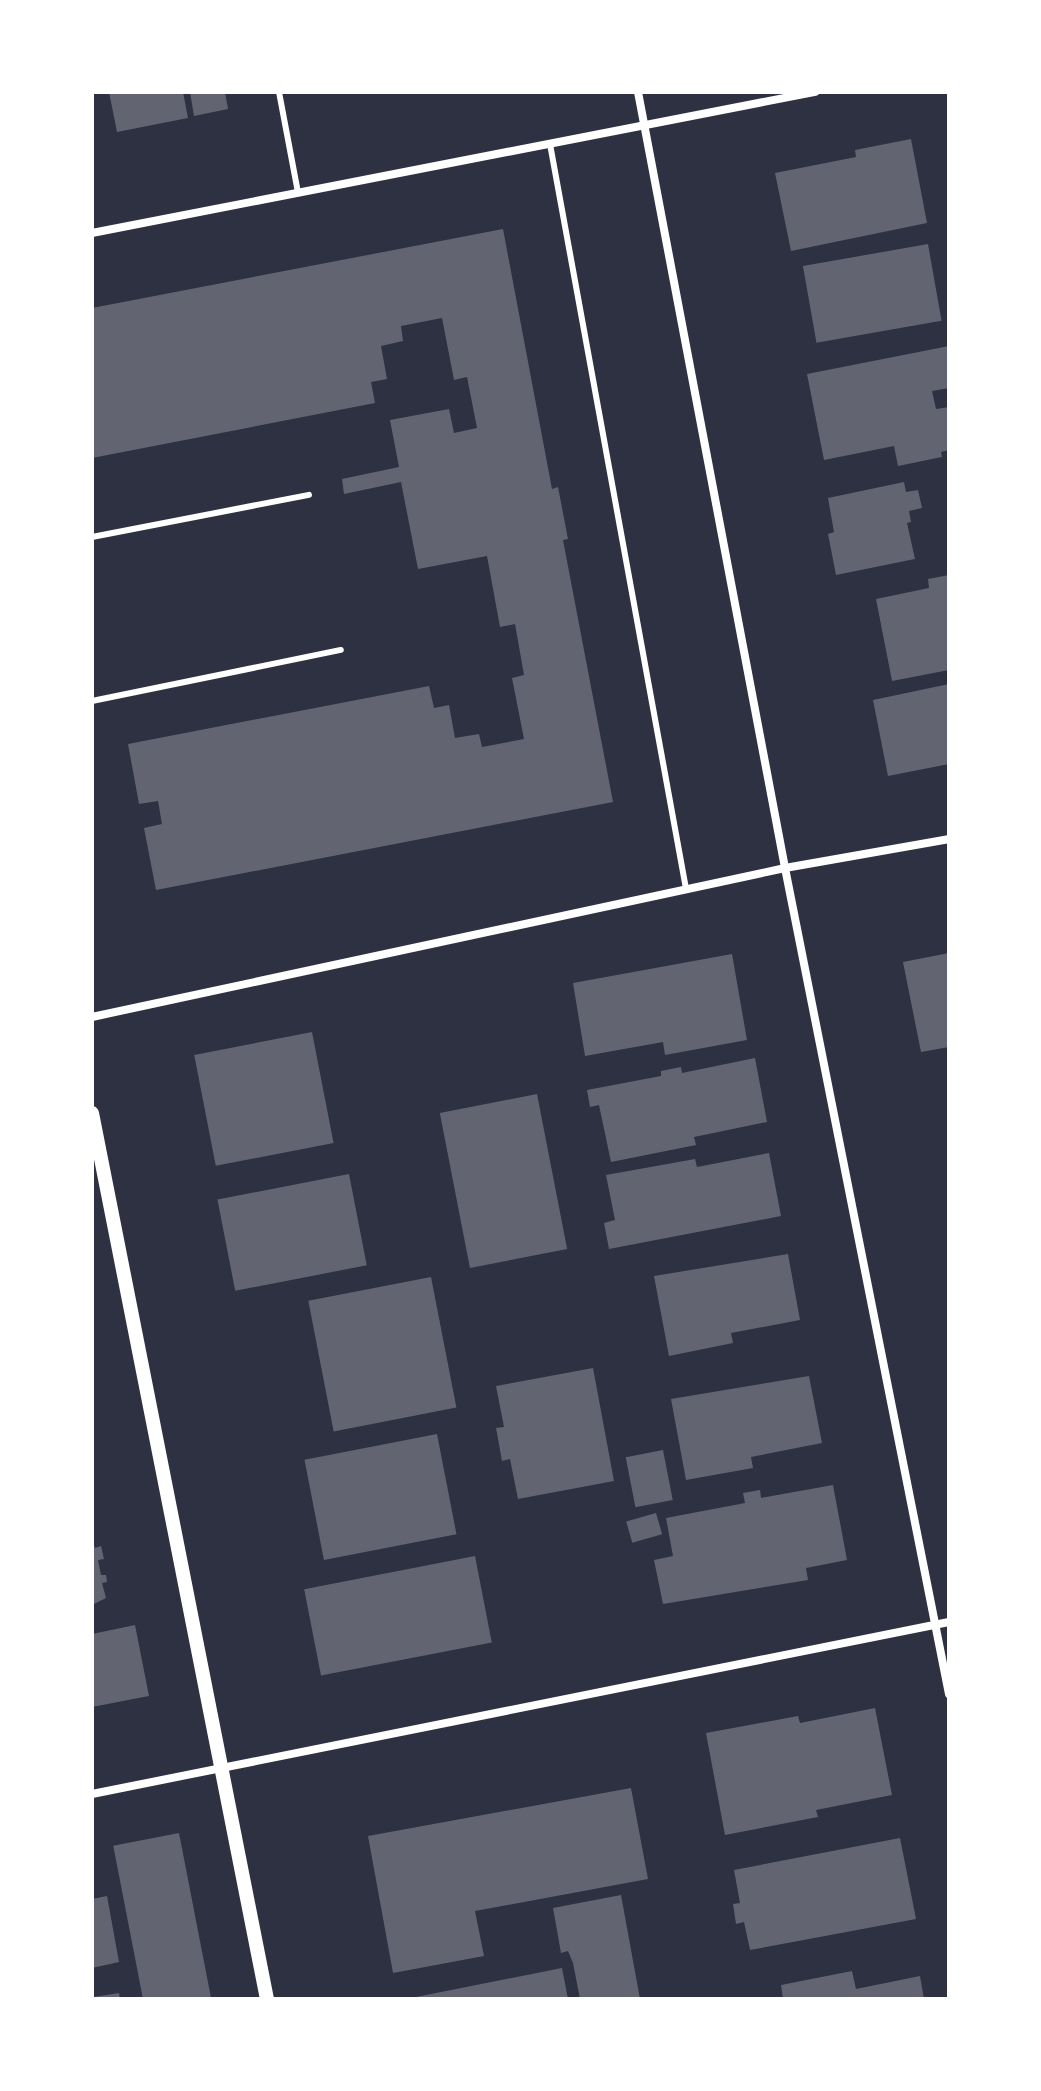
<!DOCTYPE html>
<style>
body{margin:0}
#map{position:relative;width:1041px;height:2091px;overflow:hidden;background:#2d3142;font-family:"Exo 2",sans-serif}
div>[style]{position:absolute}
.building>*{inset:0;background:#626471;transform-origin:0 0}
.service>*{height:6px;margin:-3px;padding:0 3px;transform-origin:3px;border-radius:3px;background:#fff}
.minor>*{height:8px;margin:-4px;padding:0 4px;transform-origin:4px;border-radius:4px;background:#fff}
.tertiary>*{height:14px;margin:-7px;padding:0 7px;transform-origin:7px;border-radius:7px;background:#fff}
span{translate:-50% -50%;white-space:nowrap;text-align:center;line-height:1.15;-webkit-text-stroke:6px #fff;paint-order:stroke}
.frame{position:absolute;inset:0;border:94px solid #fff;pointer-events:none}
</style>
<div id="map">
<div class="building">
<div style="clip-path:polygon(109px 92px,183px 92px,188px 118px,117px 132px)"></div>
<div style="clip-path:polygon(190px 92px,225px 92px,228px 109px,194px 116px)"></div>
<div style="clip-path:polygon(911px 139px,927px 223px,791px 251px,775px 173px,856px 157px,855px 150px)"></div>
<div style="clip-path:polygon(503px 229px,552px 489px,558px 487px,568px 539px,563px 540px,613px 802px,156px 890px,144px 828px,162px 824px,158px 801px,139px 804px,128px 744px,429px 686px,434px 708px,449px 705px,455px 738px,479px 734px,482px 747px,524px 739px,512px 678px,524px 675px,515px 624px,500px 627px,487px 556px,418px 569px,401px 482px,344px 494px,342px 479px,399px 467px,390px 420px,449px 409px,454px 433px,477px 428px,467px 377px,454px 380px,442px 318px,401px 326px,403px 341px,381px 346px,387px 379px,371px 382px,375px 403px,92px 458px,92px 308px)"></div>
<div style="left:928px;top:244px;width:78px;height:127px;rotate:80deg"></div>
<div style="clip-path:polygon(949px 346px,949px 388px,932px 391px,936px 409px,949px 407px,949px 450px,941px 452px,942px 457px,898px 466px,894px 446px,824px 460px,807px 374px)"></div>
<div style="clip-path:polygon(904px 482px,906px 492px,918px 490px,922px 508px,909px 511px,911px 522px,907px 523px,915px 559px,836px 575px,828px 534px,834px 532px,828px 498px)"></div>
<div style="clip-path:polygon(949px 575px,949px 670px,892px 681px,876px 599px,929px 588px,928px 579px)"></div>
<div style="clip-path:polygon(949px 684px,949px 764px,888px 776px,873px 700px)"></div>
<div style="clip-path:polygon(949px 953px,949px 1047px,921px 1052px,903px 962px)"></div>
<div style="clip-path:polygon(732px 954px,747px 1040px,665px 1055px,663px 1042px,585px 1056px,573px 983px)"></div>
<div style="left:312px;top:1032px;width:113px;height:120px;rotate:79deg"></div>
<div style="clip-path:polygon(755px 1058px,767px 1122px,694px 1137px,696px 1145px,611px 1162px,599px 1105px,590px 1107px,587px 1090px,661px 1076px,661px 1071px,681px 1067px,682px 1073px)"></div>
<div style="left:537px;top:1094px;width:158px;height:99px;rotate:79deg"></div>
<div style="clip-path:polygon(769px 1153px,781px 1216px,609px 1249px,604px 1223px,615px 1220px,606px 1175px,695px 1159px,697px 1167px)"></div>
<div style="left:349px;top:1174px;width:93px;height:134px;rotate:79deg"></div>
<div style="clip-path:polygon(788px 1254px,800px 1320px,731px 1333px,733px 1343px,669px 1356px,654px 1276px)"></div>
<div style="left:431px;top:1277px;width:133px;height:125px;rotate:79deg"></div>
<div style="clip-path:polygon(593px 1368px,614px 1481px,518px 1499px,510px 1459px,502px 1461px,496px 1428px,504px 1427px,496px 1386px)"></div>
<div style="clip-path:polygon(809px 1376px,822px 1443px,751px 1457px,753px 1468px,686px 1480px,671px 1399px)"></div>
<div style="left:437px;top:1434px;width:102px;height:135px;rotate:79deg"></div>
<div style="left:663px;top:1450px;width:51px;height:38px;rotate:79deg"></div>
<div style="clip-path:polygon(833px 1485px,847px 1560px,806px 1568px,808px 1580px,663px 1604px,654px 1560px,673px 1556px,666px 1518px,745px 1503px,743px 1493px,760px 1490px,761px 1498px)"></div>
<div style="left:656px;top:1513px;width:22px;height:31px;rotate:74deg"></div>
<div style="clip-path:polygon(92px 1539px,95px 1548px,101px 1546px,104px 1559px,98px 1560px,101px 1575px,106px 1575px,107px 1582px,102px 1583px,106px 1598px,92px 1605px)"></div>
<div style="left:475px;top:1556px;width:88px;height:174px;rotate:79deg"></div>
<div style="clip-path:polygon(135px 1625px,149px 1696px,92px 1707px,92px 1634px)"></div>
<div style="clip-path:polygon(875px 1708px,892px 1795px,816px 1810px,818px 1817px,725px 1835px,706px 1733px,798px 1716px,800px 1723px)"></div>
<div style="clip-path:polygon(631px 1788px,648px 1879px,475px 1911px,484px 1956px,393px 1973px,368px 1836px)"></div>
<div style="left:179px;top:1833px;width:169px;height:67px;rotate:79deg"></div>
<div style="clip-path:polygon(900px 1838px,916px 1919px,750px 1950px,744px 1922px,736px 1924px,733px 1904px,740px 1903px,734px 1870px)"></div>
<div style="clip-path:polygon(621px 1895px,640px 1999px,580px 1999px,573px 1963px,568px 1951px,561px 1953px,553px 1908px)"></div>
<div style="clip-path:polygon(107px 1896px,119px 1962px,92px 1968px,92px 1899px)"></div>
<div style="clip-path:polygon(562px 1968px,568px 1999px,411px 1999px,411px 1998px)"></div>
<div style="clip-path:polygon(852px 1971px,856px 1989px,920px 1976px,924px 1999px,783px 1999px,781px 1985px)"></div>
<div style="clip-path:polygon(119px 1993px,120px 1999px,94px 1999px,94px 1997px)"></div>
</div>
<div class="service">
<div style="left:279px;top:92px;width:103px;rotate:79.3deg"></div>
<div style="left:550px;top:144px;width:757px;rotate:79.65deg"></div>
<div style="left:92px;top:537px;width:221px;rotate:-11deg"></div>
<div style="left:92px;top:701px;width:254px;rotate:-11.6deg"></div>
</div>
<div class="minor">
<div style="left:638px;top:92px;width:790px;rotate:79.27deg"></div>
<div style="left:785px;top:868px;width:842px;rotate:78.77deg"></div>
<div style="left:92px;top:233px;width:737px;rotate:-11.04deg"></div>
<div style="left:92px;top:1017px;width:709px;rotate:-12.13deg"></div>
<div style="left:785px;top:868px;width:167px;rotate:-10deg"></div>
<div style="left:92px;top:1794px;width:874px;rotate:-11.35deg"></div>
</div>
<div class="tertiary">
<div style="left:92px;top:1113px;width:903px;rotate:78.83deg"></div>
</div>
<div class="frame"></div>
</div>
